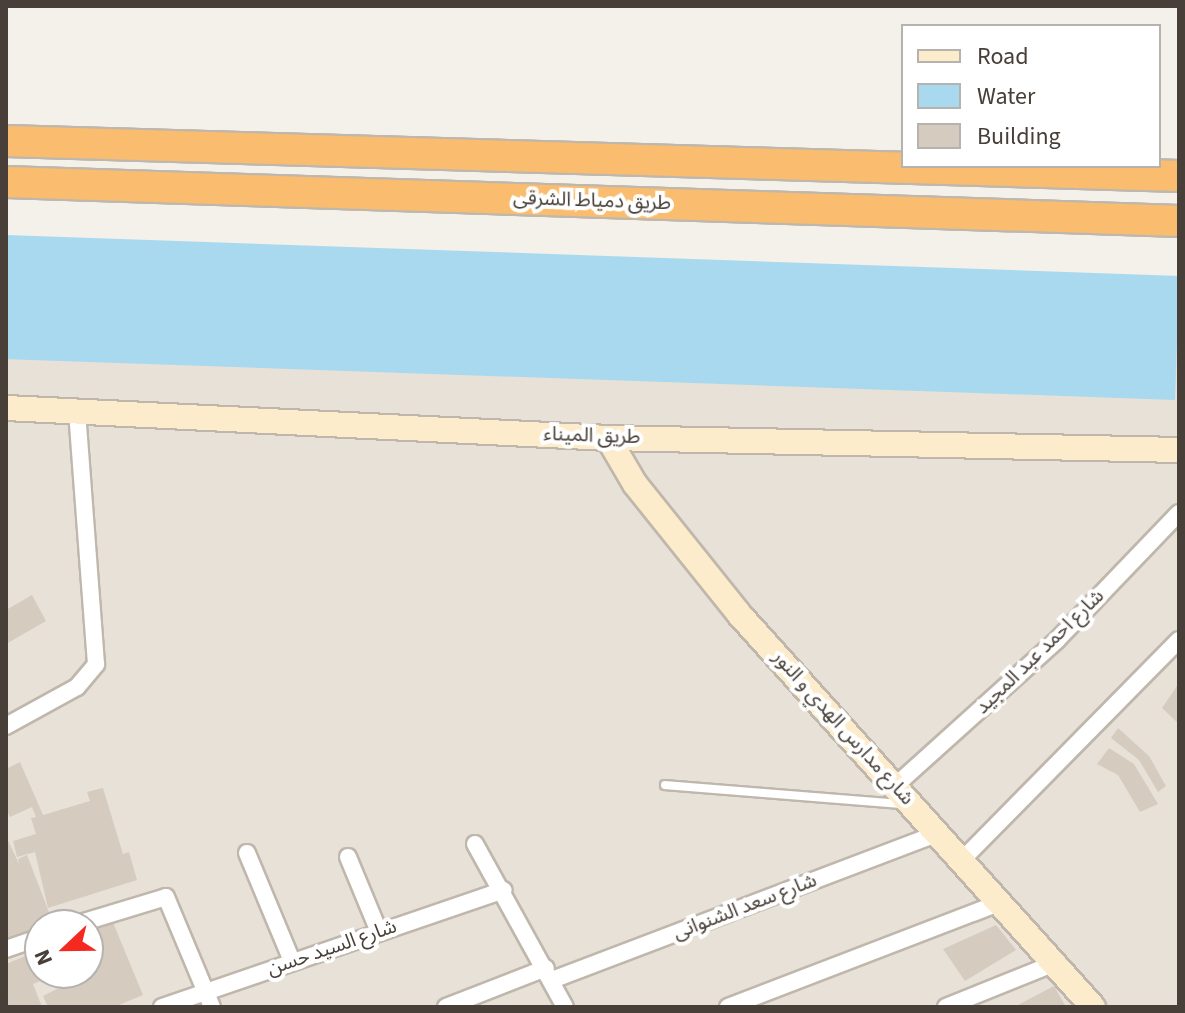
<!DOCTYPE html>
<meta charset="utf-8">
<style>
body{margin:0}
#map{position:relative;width:1185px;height:1013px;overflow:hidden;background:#f4f0ea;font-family:"Source Sans 3","Noto Sans Arabic",sans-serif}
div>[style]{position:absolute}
.residential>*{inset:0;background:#e8e1d8}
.water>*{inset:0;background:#a8d9ef;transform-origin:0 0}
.building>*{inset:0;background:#d6cbbf}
.roads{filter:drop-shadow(2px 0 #c0b7ac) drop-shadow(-2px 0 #c0b7ac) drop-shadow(0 2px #c0b7ac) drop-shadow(0 -2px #c0b7ac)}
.lane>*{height:8px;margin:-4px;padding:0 4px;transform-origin:4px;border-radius:4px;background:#fff}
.street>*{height:16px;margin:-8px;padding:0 8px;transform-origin:8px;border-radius:8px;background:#fff}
.secondary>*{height:24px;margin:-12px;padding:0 12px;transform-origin:12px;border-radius:12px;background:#fdeccb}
.highway>*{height:30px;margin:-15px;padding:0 15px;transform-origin:15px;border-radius:15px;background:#fabd6f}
span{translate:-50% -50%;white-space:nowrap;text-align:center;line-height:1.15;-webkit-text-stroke:8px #fff;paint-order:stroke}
.street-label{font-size:20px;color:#484038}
.frame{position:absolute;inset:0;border:8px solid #484038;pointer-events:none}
.legend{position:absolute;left:901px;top:24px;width:260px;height:144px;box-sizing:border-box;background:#fff;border:2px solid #b6b3af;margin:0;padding:10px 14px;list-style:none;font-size:24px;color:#484038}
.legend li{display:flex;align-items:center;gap:16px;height:40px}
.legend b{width:40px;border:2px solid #b6b3af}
.north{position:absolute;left:24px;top:909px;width:80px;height:80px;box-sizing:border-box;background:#fff;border:2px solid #b6b3af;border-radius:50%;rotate:248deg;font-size:22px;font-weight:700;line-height:32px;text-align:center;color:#484038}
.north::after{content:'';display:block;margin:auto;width:28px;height:36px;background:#f42a21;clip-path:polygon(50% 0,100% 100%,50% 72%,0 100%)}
</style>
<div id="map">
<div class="residential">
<div style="clip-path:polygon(evenodd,6px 294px,1179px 339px,1179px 1007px,6px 1007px,6px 294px,40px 925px,88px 925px,88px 973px,40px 973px,40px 925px)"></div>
</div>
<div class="water">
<div style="left:6px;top:235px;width:1174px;height:124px;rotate:2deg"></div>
</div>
<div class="building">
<div style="clip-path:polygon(32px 595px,46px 621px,6px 644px,6px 610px)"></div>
<div style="clip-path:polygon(1179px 683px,1179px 724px,1162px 708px)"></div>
<div style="clip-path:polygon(1118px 728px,1149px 756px,1166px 786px,1158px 792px,1139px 760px,1111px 738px)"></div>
<div style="clip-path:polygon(1109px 748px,1134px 764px,1158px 804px,1140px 812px,1118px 775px,1097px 764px)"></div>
<div style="clip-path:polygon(20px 762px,43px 815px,90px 801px,87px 792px,103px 788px,123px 854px,129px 852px,137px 880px,48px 908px,35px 852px,17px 857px,13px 841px,36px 834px,31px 818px,36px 817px,32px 807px,10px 817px,6px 809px,6px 769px)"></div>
<div style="clip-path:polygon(6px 836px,19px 864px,18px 859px,27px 855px,52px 920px,6px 940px)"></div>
<div style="clip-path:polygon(107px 908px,143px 995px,114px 1007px,48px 1007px,43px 996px,98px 968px,96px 963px,88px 967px,88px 925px,66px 925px)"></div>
<div style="clip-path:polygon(996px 925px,1016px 950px,965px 981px,943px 949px)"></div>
<div style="clip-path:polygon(40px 950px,40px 973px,60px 973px,33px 984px,42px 1007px,6px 1007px,6px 964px)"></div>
<div style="clip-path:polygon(1054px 986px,1066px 1007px,1014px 1007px)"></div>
</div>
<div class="roads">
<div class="lane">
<div style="left:665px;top:785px;width:239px;rotate:4.6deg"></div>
</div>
<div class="street">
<div style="left:6px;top:726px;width:81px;rotate:-28.8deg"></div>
<div style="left:77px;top:687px;width:30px;rotate:-50deg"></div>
<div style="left:96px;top:664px;width:255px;rotate:-94.3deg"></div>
<div style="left:895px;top:786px;width:218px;rotate:-42deg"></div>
<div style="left:1057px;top:640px;width:176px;rotate:-46.2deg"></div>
<div style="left:475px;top:844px;width:186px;rotate:61.1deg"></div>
<div style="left:247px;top:853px;width:117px;rotate:67.4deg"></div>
<div style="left:348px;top:857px;width:81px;rotate:67.5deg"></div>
<div style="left:962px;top:860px;width:309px;rotate:-45.4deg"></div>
<div style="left:74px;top:925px;width:96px;rotate:-16.9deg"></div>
<div style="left:166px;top:897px;width:119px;rotate:67.3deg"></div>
<div style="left:6px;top:949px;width:36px;rotate:-19deg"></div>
<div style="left:552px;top:980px;width:413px;rotate:-20.8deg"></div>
<div style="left:162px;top:1007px;width:361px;rotate:-18.9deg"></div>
<div style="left:446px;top:1007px;width:107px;rotate:-21.3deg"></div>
<div style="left:728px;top:1007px;width:292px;rotate:-21deg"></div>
<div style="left:946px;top:1007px;width:118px;rotate:-22deg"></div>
</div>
<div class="secondary">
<div style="left:6px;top:408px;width:603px;rotate:2.85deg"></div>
<div style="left:608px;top:438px;width:571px;rotate:1.2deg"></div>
<div style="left:608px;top:438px;width:53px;rotate:59.6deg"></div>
<div style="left:635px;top:484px;width:166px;rotate:51.3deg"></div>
<div style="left:739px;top:614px;width:529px;rotate:47.99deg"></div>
</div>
<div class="highway">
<div style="left:6px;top:141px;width:1174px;rotate:1.71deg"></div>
<div style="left:6px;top:182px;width:1174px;rotate:1.9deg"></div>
</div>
</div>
<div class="street-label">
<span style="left:592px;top:201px;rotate:2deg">طريق دمياط الشرقى</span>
<span style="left:592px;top:436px;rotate:2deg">طريق الميناء</span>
<span style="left:1040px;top:652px;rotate:-44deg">شارع احمد عبد المجيد</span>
<span style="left:843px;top:728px;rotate:48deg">شارع مدارس الهدي و النور</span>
<span style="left:745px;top:907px;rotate:-21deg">شارع سعد الشنوانى</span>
<span style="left:332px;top:948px;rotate:-19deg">شارع السيد حسن</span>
</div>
<div class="frame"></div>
<ul class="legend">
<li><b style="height:10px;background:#fdeccb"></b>Road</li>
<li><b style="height:22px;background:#a8d9ef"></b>Water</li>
<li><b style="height:22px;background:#d6cbbf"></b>Building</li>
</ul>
<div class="north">N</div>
</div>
